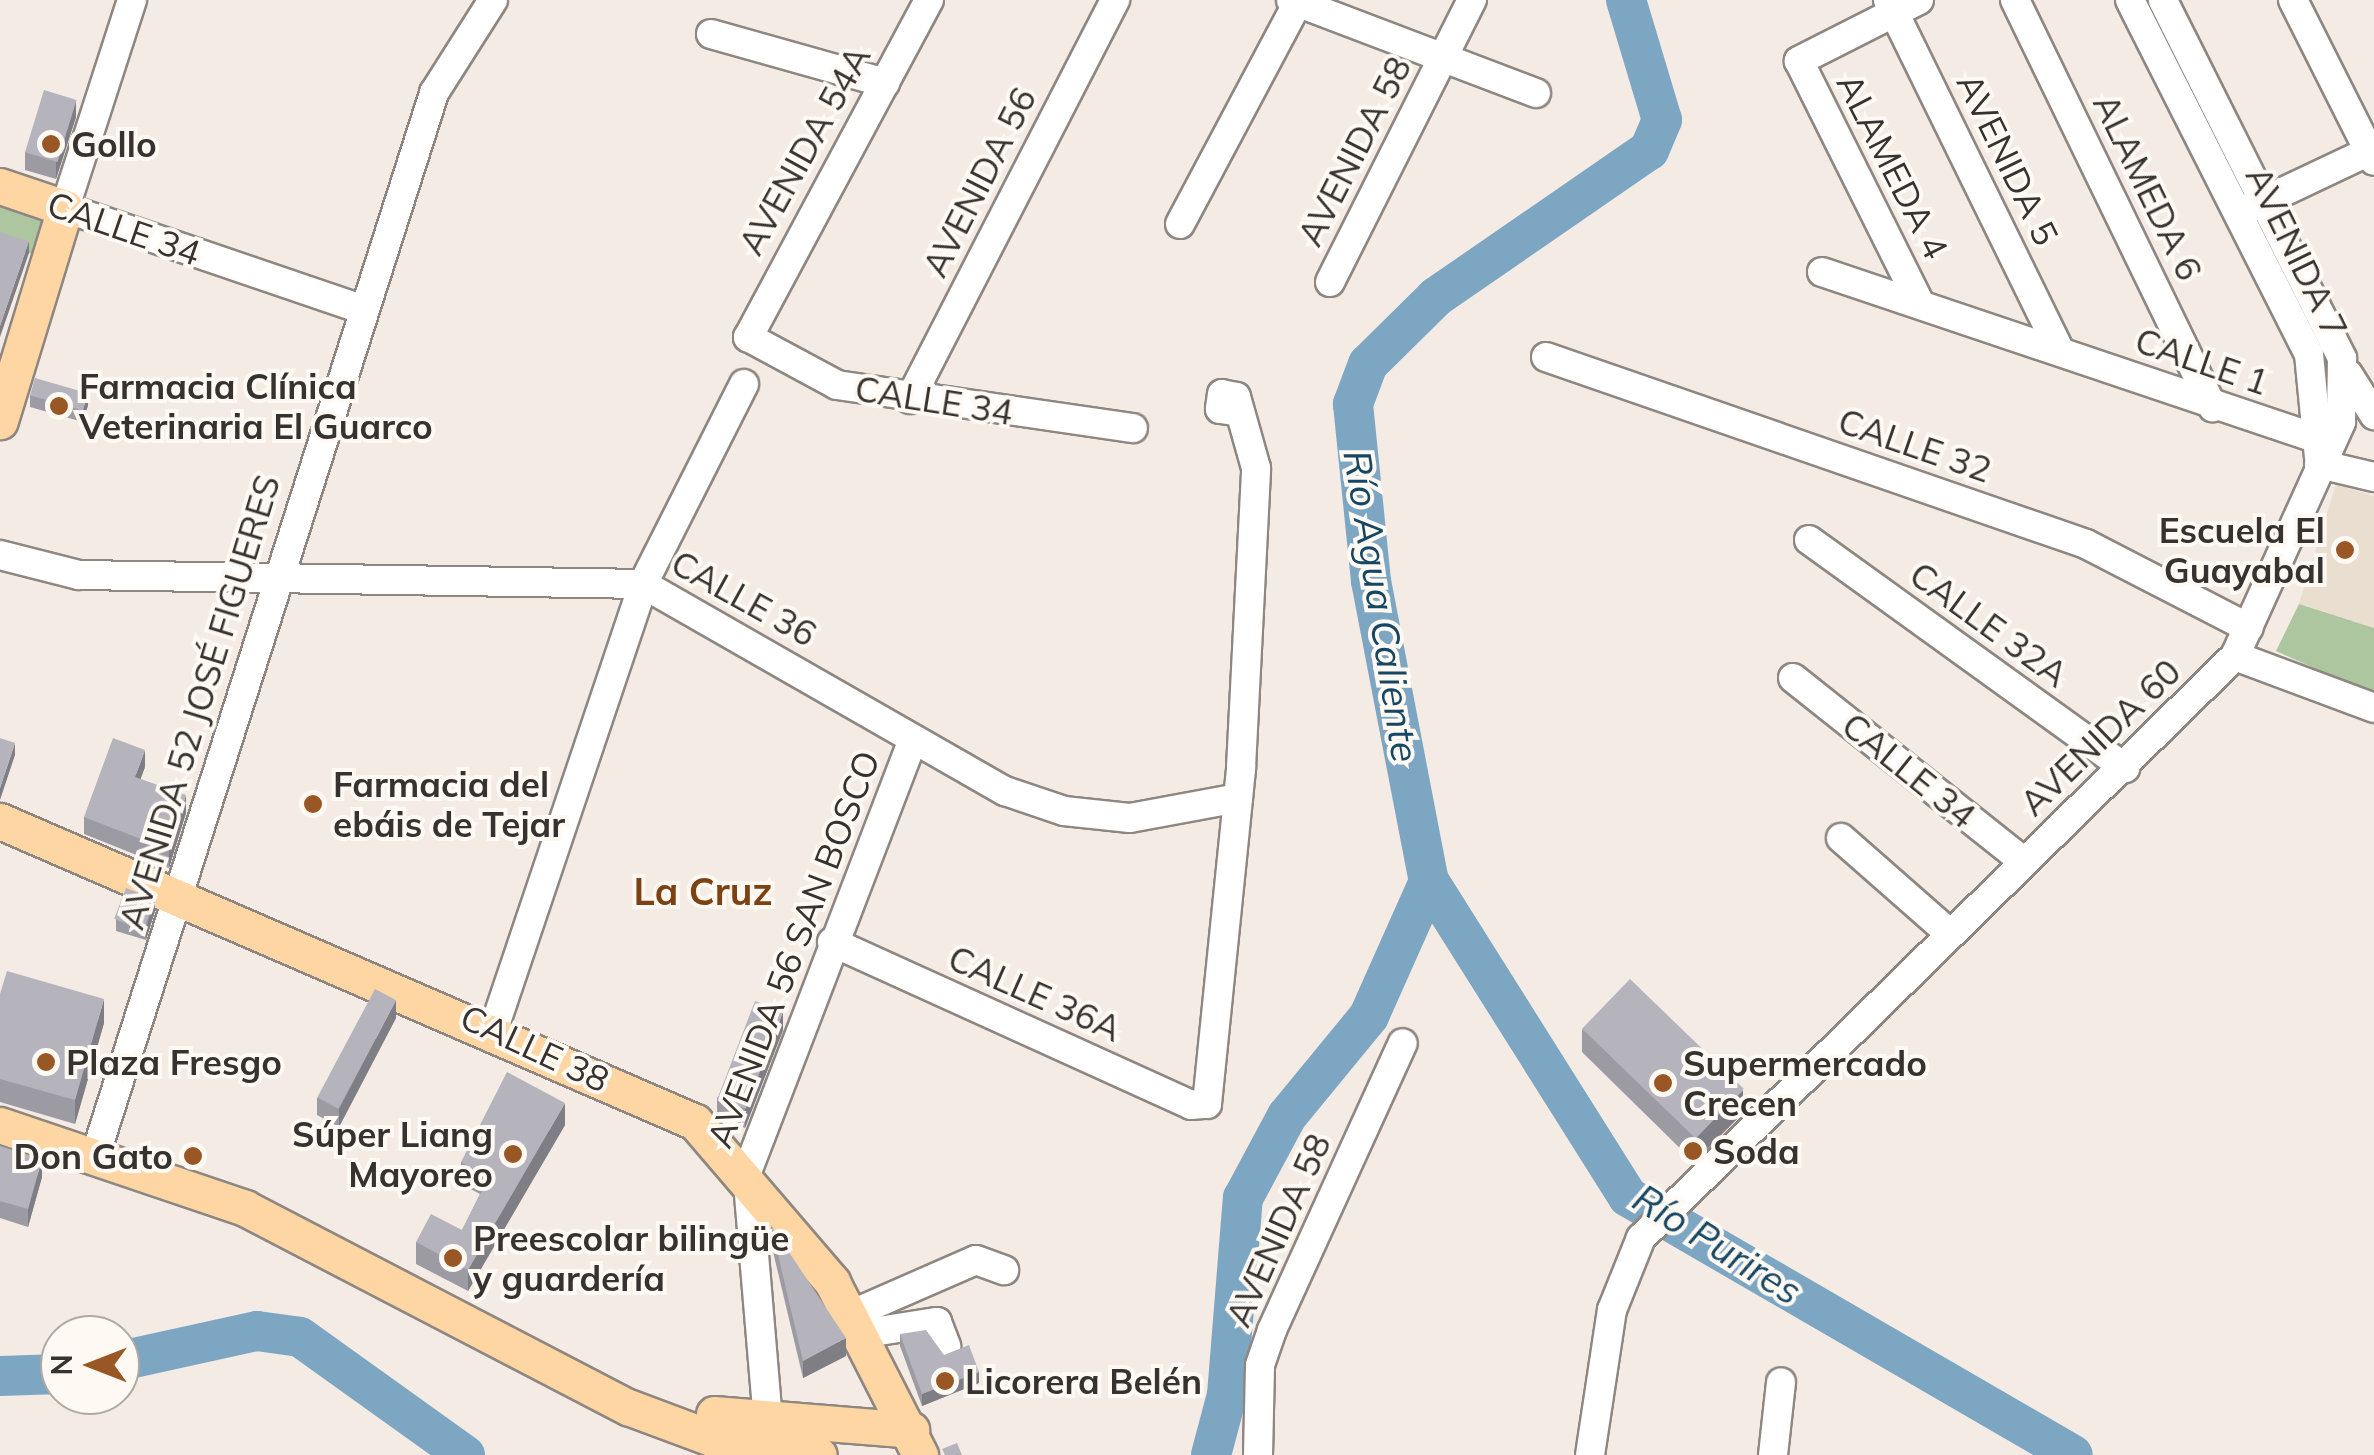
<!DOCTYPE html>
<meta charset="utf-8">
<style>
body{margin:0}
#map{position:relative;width:2374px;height:1455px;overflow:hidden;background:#f3ebe4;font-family:Mulish,sans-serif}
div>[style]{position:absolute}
.built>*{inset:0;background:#eaded1}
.green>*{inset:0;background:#aec69f}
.river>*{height:40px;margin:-20px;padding:0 20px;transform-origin:20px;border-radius:20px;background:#7da6c2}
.roads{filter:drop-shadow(2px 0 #8e8781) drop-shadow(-2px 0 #8e8781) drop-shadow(0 2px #8e8781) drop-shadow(0 -2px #8e8781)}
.minor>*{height:28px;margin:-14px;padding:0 14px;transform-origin:14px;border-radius:14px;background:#fff}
.major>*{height:35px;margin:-17.5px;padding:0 17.5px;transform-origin:17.5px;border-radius:17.5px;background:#fed6a3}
.wall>*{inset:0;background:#9c9ba3}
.shaded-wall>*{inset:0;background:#7f7e84}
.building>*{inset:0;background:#b5b4bd;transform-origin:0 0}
.dots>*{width:28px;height:28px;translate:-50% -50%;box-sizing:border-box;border:5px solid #fff9f3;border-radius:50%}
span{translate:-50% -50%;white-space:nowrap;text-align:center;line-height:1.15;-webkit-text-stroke:8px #fff9f3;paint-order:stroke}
.poi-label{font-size:35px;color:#35322f;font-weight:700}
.left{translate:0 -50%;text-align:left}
.right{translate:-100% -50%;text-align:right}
.street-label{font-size:35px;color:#35322f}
.water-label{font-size:38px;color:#154765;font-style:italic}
.neighbourhood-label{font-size:38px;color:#7d4213;font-weight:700}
.north{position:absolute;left:40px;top:1315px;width:100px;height:100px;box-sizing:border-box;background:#fff9f3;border:2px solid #aea9a5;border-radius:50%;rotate:270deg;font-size:28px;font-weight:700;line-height:40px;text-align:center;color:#35322f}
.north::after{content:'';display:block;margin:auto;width:35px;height:45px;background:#9a5726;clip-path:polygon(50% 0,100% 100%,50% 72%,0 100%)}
</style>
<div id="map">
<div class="built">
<div style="clip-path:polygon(2336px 484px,2374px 496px,2374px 628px,2299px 604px)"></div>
</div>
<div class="green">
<div style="clip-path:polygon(0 204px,50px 220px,38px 256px,0 244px)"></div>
<div style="clip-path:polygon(2299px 604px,2374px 628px,2374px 695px,2276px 651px)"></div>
</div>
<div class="river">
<div style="left:1626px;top:0;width:125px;rotate:73.3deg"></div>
<div style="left:1662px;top:120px;width:33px;rotate:113deg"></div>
<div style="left:1649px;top:150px;width:259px;rotate:145.4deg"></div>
<div style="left:1436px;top:297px;width:95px;rotate:135.4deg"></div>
<div style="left:1368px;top:364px;width:43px;rotate:110.6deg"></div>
<div style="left:1353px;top:404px;width:178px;rotate:84.2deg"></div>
<div style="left:1371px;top:581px;width:306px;rotate:79.1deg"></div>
<div style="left:1429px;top:881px;width:373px;rotate:57.8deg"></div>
<div style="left:1628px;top:1197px;width:514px;rotate:30.1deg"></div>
<div style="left:120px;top:1361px;width:140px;rotate:-12.4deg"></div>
<div style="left:257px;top:1331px;width:43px;rotate:7.9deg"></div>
<div style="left:300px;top:1337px;width:203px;rotate:35.6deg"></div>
<div style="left:0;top:1376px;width:60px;rotate:-1.9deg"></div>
<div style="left:1211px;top:1455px;width:62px;rotate:-75.1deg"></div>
<div style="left:1227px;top:1395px;width:198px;rotate:-85.4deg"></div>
<div style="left:1243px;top:1198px;width:93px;rotate:-61.8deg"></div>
<div style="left:1287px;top:1116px;width:129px;rotate:-50.6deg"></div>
<div style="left:1369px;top:1016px;width:148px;rotate:-66deg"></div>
</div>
<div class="roads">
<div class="minor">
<div style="left:132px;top:0;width:219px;rotate:107.9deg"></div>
<div style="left:65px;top:208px;width:313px;rotate:18.8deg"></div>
<div style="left:929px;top:0;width:383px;rotate:118.2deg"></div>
<div style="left:748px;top:337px;width:101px;rotate:28.3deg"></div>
<div style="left:837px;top:385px;width:299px;rotate:8.3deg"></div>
<div style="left:1291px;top:0;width:262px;rotate:20.8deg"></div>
<div style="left:1888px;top:0;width:391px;rotate:63.9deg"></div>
<div style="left:1919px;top:0;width:135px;rotate:153.1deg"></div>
<div style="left:1799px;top:61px;width:271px;rotate:63.5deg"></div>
<div style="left:2015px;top:0;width:453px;rotate:64.1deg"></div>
<div style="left:2130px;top:0;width:397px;rotate:63.2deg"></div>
<div style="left:2309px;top:354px;width:103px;rotate:84.5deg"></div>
<div style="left:2293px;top:0;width:180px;rotate:63.3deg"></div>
<div style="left:711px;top:34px;width:181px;rotate:15.7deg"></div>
<div style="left:2247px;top:209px;width:140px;rotate:-25.3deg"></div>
<div style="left:1180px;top:224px;width:254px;rotate:-62deg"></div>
<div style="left:1822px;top:272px;width:527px;rotate:18.61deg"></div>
<div style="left:1330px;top:282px;width:316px;rotate:-63.3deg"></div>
<div style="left:1546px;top:357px;width:571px;rotate:19.1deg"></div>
<div style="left:2086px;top:544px;width:183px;rotate:27.3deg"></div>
<div style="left:2348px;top:374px;width:49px;rotate:57.6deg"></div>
<div style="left:910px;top:399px;width:449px;rotate:-62.8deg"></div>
<div style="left:2319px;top:464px;width:57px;rotate:13.3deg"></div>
<div style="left:1809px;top:540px;width:390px;rotate:35.8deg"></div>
<div style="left:0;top:555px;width:81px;rotate:14.2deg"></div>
<div style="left:79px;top:575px;width:564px;rotate:0.91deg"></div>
<div style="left:643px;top:584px;width:417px;rotate:29.8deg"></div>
<div style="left:1005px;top:791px;width:62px;rotate:18.7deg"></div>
<div style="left:1064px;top:811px;width:66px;rotate:6.1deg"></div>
<div style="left:1130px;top:818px;width:110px;rotate:-10.5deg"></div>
<div style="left:2235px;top:656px;width:148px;rotate:20.5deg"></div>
<div style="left:1793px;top:678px;width:295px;rotate:38.5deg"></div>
<div style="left:1841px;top:838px;width:144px;rotate:41.3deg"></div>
<div style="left:832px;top:942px;width:394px;rotate:24.4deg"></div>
<div style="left:1191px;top:1105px;width:16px;rotate:-4deg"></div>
<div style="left:1207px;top:1104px;width:338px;rotate:-84.2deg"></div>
<div style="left:1241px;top:768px;width:300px;rotate:-87.1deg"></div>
<div style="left:1256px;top:468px;width:74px;rotate:-105.7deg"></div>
<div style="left:1236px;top:397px;width:14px;rotate:-168deg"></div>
<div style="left:1222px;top:394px;width:15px;rotate:98deg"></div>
<div style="left:1220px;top:409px;width:14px;rotate:8deg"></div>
<div style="left:494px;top:1028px;width:468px;rotate:-71.4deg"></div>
<div style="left:643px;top:584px;width:224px;rotate:-63.2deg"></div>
<div style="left:96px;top:1153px;width:1113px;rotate:-72.31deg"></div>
<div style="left:434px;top:93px;width:110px;rotate:-57.6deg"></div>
<div style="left:850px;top:1315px;width:137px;rotate:-23.6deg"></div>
<div style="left:976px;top:1260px;width:30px;rotate:20deg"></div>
<div style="left:860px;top:1334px;width:78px;rotate:-8.9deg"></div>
<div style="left:937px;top:1322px;width:26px;rotate:69deg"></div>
<div style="left:768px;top:1421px;width:250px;rotate:-94.8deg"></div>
<div style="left:747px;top:1172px;width:461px;rotate:-69deg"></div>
<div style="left:1258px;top:1455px;width:90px;rotate:-88.7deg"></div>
<div style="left:1260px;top:1365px;width:37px;rotate:-71deg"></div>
<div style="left:1272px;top:1330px;width:315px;rotate:-65.5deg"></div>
<div style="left:1590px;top:1455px;width:147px;rotate:-81.4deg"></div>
<div style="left:1612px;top:1310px;width:78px;rotate:-68.1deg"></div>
<div style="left:1641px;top:1238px;width:832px;rotate:-44.42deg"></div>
<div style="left:2235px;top:656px;width:257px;rotate:-65.6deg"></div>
<div style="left:2341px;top:422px;width:64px;rotate:-89.1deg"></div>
<div style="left:2342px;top:358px;width:400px;rotate:-116.6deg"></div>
<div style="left:1773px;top:1455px;width:73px;rotate:-83.7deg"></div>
</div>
<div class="major">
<div style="left:0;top:186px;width:69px;rotate:18.7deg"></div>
<div style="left:65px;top:208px;width:223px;rotate:107deg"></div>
<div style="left:0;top:821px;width:757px;rotate:23.42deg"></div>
<div style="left:695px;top:1122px;width:211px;rotate:49.4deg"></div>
<div style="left:832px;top:1282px;width:194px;rotate:63deg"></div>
<div style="left:0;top:1125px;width:259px;rotate:18.7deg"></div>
<div style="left:245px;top:1208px;width:432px;rotate:27.5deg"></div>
<div style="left:628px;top:1407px;width:89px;rotate:20.5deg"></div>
<div style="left:711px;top:1438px;width:109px;rotate:8.9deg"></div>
<div style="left:714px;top:1414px;width:198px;rotate:4.6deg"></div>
</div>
</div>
<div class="wall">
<div style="clip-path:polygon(76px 117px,56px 179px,25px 170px,25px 152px)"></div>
<div style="clip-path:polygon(30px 395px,88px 405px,83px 422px,30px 407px)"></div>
<div style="clip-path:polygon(145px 767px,140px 779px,186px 813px,169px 868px,84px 834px,84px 817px)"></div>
<div style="clip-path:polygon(155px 911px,146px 940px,116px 931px,116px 919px)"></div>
<div style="clip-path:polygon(0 994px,104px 1023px,75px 1124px,0 1102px)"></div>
<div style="clip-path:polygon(396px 1018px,339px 1127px,317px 1115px,317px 1098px)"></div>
<div style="clip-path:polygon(1582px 1029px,1743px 1113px,1694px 1162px,1582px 1052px)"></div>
<div style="clip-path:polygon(783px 1030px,745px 1128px,717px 1115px,717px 1098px)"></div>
<div style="clip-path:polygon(565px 1125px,468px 1291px,416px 1264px,416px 1242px,462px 1230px,480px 1194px,461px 1184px,461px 1162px)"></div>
<div style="clip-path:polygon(0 1146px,42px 1177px,28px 1227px,0 1218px)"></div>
<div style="clip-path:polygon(771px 1225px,846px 1356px,803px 1378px,771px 1243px)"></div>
<div style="clip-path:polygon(900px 1334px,944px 1355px,979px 1383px,922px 1406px,900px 1346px)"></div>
</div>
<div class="shaded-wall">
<div style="clip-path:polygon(76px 100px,76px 117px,56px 179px,56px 162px)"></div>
<div style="clip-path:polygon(29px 241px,29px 253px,0 337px,0 326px)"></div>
<div style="clip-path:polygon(88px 393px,88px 405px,83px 422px,83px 411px)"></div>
<div style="clip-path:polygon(15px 743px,15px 755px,0 800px,0 788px)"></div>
<div style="clip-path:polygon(145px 750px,145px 767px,135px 794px,135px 777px)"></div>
<div style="clip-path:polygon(186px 795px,186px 813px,169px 868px,169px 850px)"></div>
<div style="clip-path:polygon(155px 899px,155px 911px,146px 940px,146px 928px)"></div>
<div style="clip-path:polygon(104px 999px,104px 1023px,75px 1124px,75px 1100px)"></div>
<div style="clip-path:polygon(396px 1000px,396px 1018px,339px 1127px,339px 1109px)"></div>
<div style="clip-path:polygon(783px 1012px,783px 1030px,745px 1128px,745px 1110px)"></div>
<div style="clip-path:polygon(1743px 1090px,1743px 1113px,1694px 1162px,1694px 1138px)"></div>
<div style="clip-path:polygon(565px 1103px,565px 1125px,468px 1291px,468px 1270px)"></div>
<div style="clip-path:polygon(42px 1159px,42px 1177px,28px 1227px,28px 1209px)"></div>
<div style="clip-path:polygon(846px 1338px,846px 1356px,803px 1378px,803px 1361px)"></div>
<div style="clip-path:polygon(979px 1372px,979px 1383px,922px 1406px,922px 1394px)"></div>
</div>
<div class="building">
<div style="left:44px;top:90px;width:34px;height:65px;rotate:17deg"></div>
<div style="clip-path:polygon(0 232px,29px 241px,0 326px)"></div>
<div style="left:35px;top:378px;width:55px;height:18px;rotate:16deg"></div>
<div style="clip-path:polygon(0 738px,15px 743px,0 788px)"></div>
<div style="clip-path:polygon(113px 738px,145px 750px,135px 777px,186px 795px,169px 850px,84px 817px)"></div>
<div style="left:126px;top:888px;width:31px;height:33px;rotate:21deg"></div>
<div style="clip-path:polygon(7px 971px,104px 999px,75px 1100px,0 1079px,0 994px)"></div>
<div style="left:1630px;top:979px;width:158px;height:69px;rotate:44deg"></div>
<div style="left:375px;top:989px;width:24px;height:123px;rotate:28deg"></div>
<div style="left:755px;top:1001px;width:30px;height:104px;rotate:21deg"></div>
<div style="clip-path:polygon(507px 1072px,565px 1103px,468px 1270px,416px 1242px,431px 1214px,462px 1230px,489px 1177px,461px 1162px)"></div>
<div style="clip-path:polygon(0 1146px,42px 1159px,28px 1209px,0 1201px)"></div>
<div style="clip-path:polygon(771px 1225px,846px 1338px,803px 1361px)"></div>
<div style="clip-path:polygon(926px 1330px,944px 1355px,969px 1345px,979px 1372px,922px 1394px,900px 1334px)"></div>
<div style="clip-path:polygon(957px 1443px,962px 1455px,945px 1455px,942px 1449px)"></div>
</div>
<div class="dots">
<div style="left:51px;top:144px;background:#9a5726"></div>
<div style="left:59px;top:406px;background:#9a5726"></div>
<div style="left:2345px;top:550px;background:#9a5726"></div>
<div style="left:313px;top:804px;background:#9a5726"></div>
<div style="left:46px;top:1062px;background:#9a5726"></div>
<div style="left:1663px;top:1083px;background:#9a5726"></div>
<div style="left:1693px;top:1151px;background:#9a5726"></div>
<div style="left:513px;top:1154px;background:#9a5726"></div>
<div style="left:193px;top:1156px;background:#9a5726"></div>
<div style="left:453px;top:1258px;background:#9a5726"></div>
<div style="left:945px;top:1381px;background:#9a5726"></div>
</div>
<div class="poi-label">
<span class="left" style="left:71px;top:144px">Gollo</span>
<span class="left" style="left:79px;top:406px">Farmacia Clínica<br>Veterinaria El Guarco</span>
<span class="right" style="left:2325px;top:550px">Escuela El<br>Guayabal</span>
<span class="left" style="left:333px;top:804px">Farmacia del<br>ebáis de Tejar</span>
<span class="left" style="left:66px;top:1062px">Plaza Fresgo</span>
<span class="left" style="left:1683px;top:1083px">Supermercado<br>Crecen</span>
<span class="right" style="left:493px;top:1154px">Súper Liang<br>Mayoreo</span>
<span class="left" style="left:1713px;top:1151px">Soda</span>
<span class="right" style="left:173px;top:1156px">Don Gato</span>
<span class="left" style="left:473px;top:1258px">Preescolar bilingüe<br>y guardería</span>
<span class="left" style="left:965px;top:1381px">Licorera Belén</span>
</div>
<div class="street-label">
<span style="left:804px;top:150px;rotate:-61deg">AVENIDA 54A</span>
<span style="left:1354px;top:151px;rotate:-63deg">AVENIDA 58</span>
<span style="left:2008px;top:159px;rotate:64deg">AVENIDA 5</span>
<span style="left:1893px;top:166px;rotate:63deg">ALAMEDA 4</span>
<span style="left:979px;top:182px;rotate:-63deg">AVENIDA 56</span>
<span style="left:2148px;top:187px;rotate:64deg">ALAMEDA 6</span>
<span style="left:124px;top:228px;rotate:19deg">CALLE 34</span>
<span style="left:2297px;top:252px;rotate:64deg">AVENIDA 7</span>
<span style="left:2202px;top:361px;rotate:19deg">CALLE 1</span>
<span style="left:934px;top:400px;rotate:9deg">CALLE 34</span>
<span style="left:1915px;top:445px;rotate:19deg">CALLE 32</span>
<span style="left:744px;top:598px;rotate:29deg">CALLE 36</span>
<span style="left:1989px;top:624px;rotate:36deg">CALLE 32A</span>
<span style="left:199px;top:702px;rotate:-73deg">AVENIDA 52 JOSÉ FIGUERES</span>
<span style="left:2100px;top:737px;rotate:-44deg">AVENIDA 60</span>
<span style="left:1909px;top:770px;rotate:39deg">CALLE 34</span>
<span style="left:793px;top:949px;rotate:-69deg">AVENIDA 56 SAN BOSCO</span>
<span style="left:1035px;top:993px;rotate:24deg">CALLE 36A</span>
<span style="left:535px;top:1048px;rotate:25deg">CALLE 38</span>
<span style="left:1278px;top:1230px;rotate:-66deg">AVENIDA 58</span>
</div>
<div class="water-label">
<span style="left:1381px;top:606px;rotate:81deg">Río Agua Caliente</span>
<span style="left:1717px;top:1245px;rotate:32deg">Río Purires</span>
</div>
<div class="neighbourhood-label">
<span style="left:703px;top:892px">La Cruz</span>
</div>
<div class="north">N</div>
</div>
